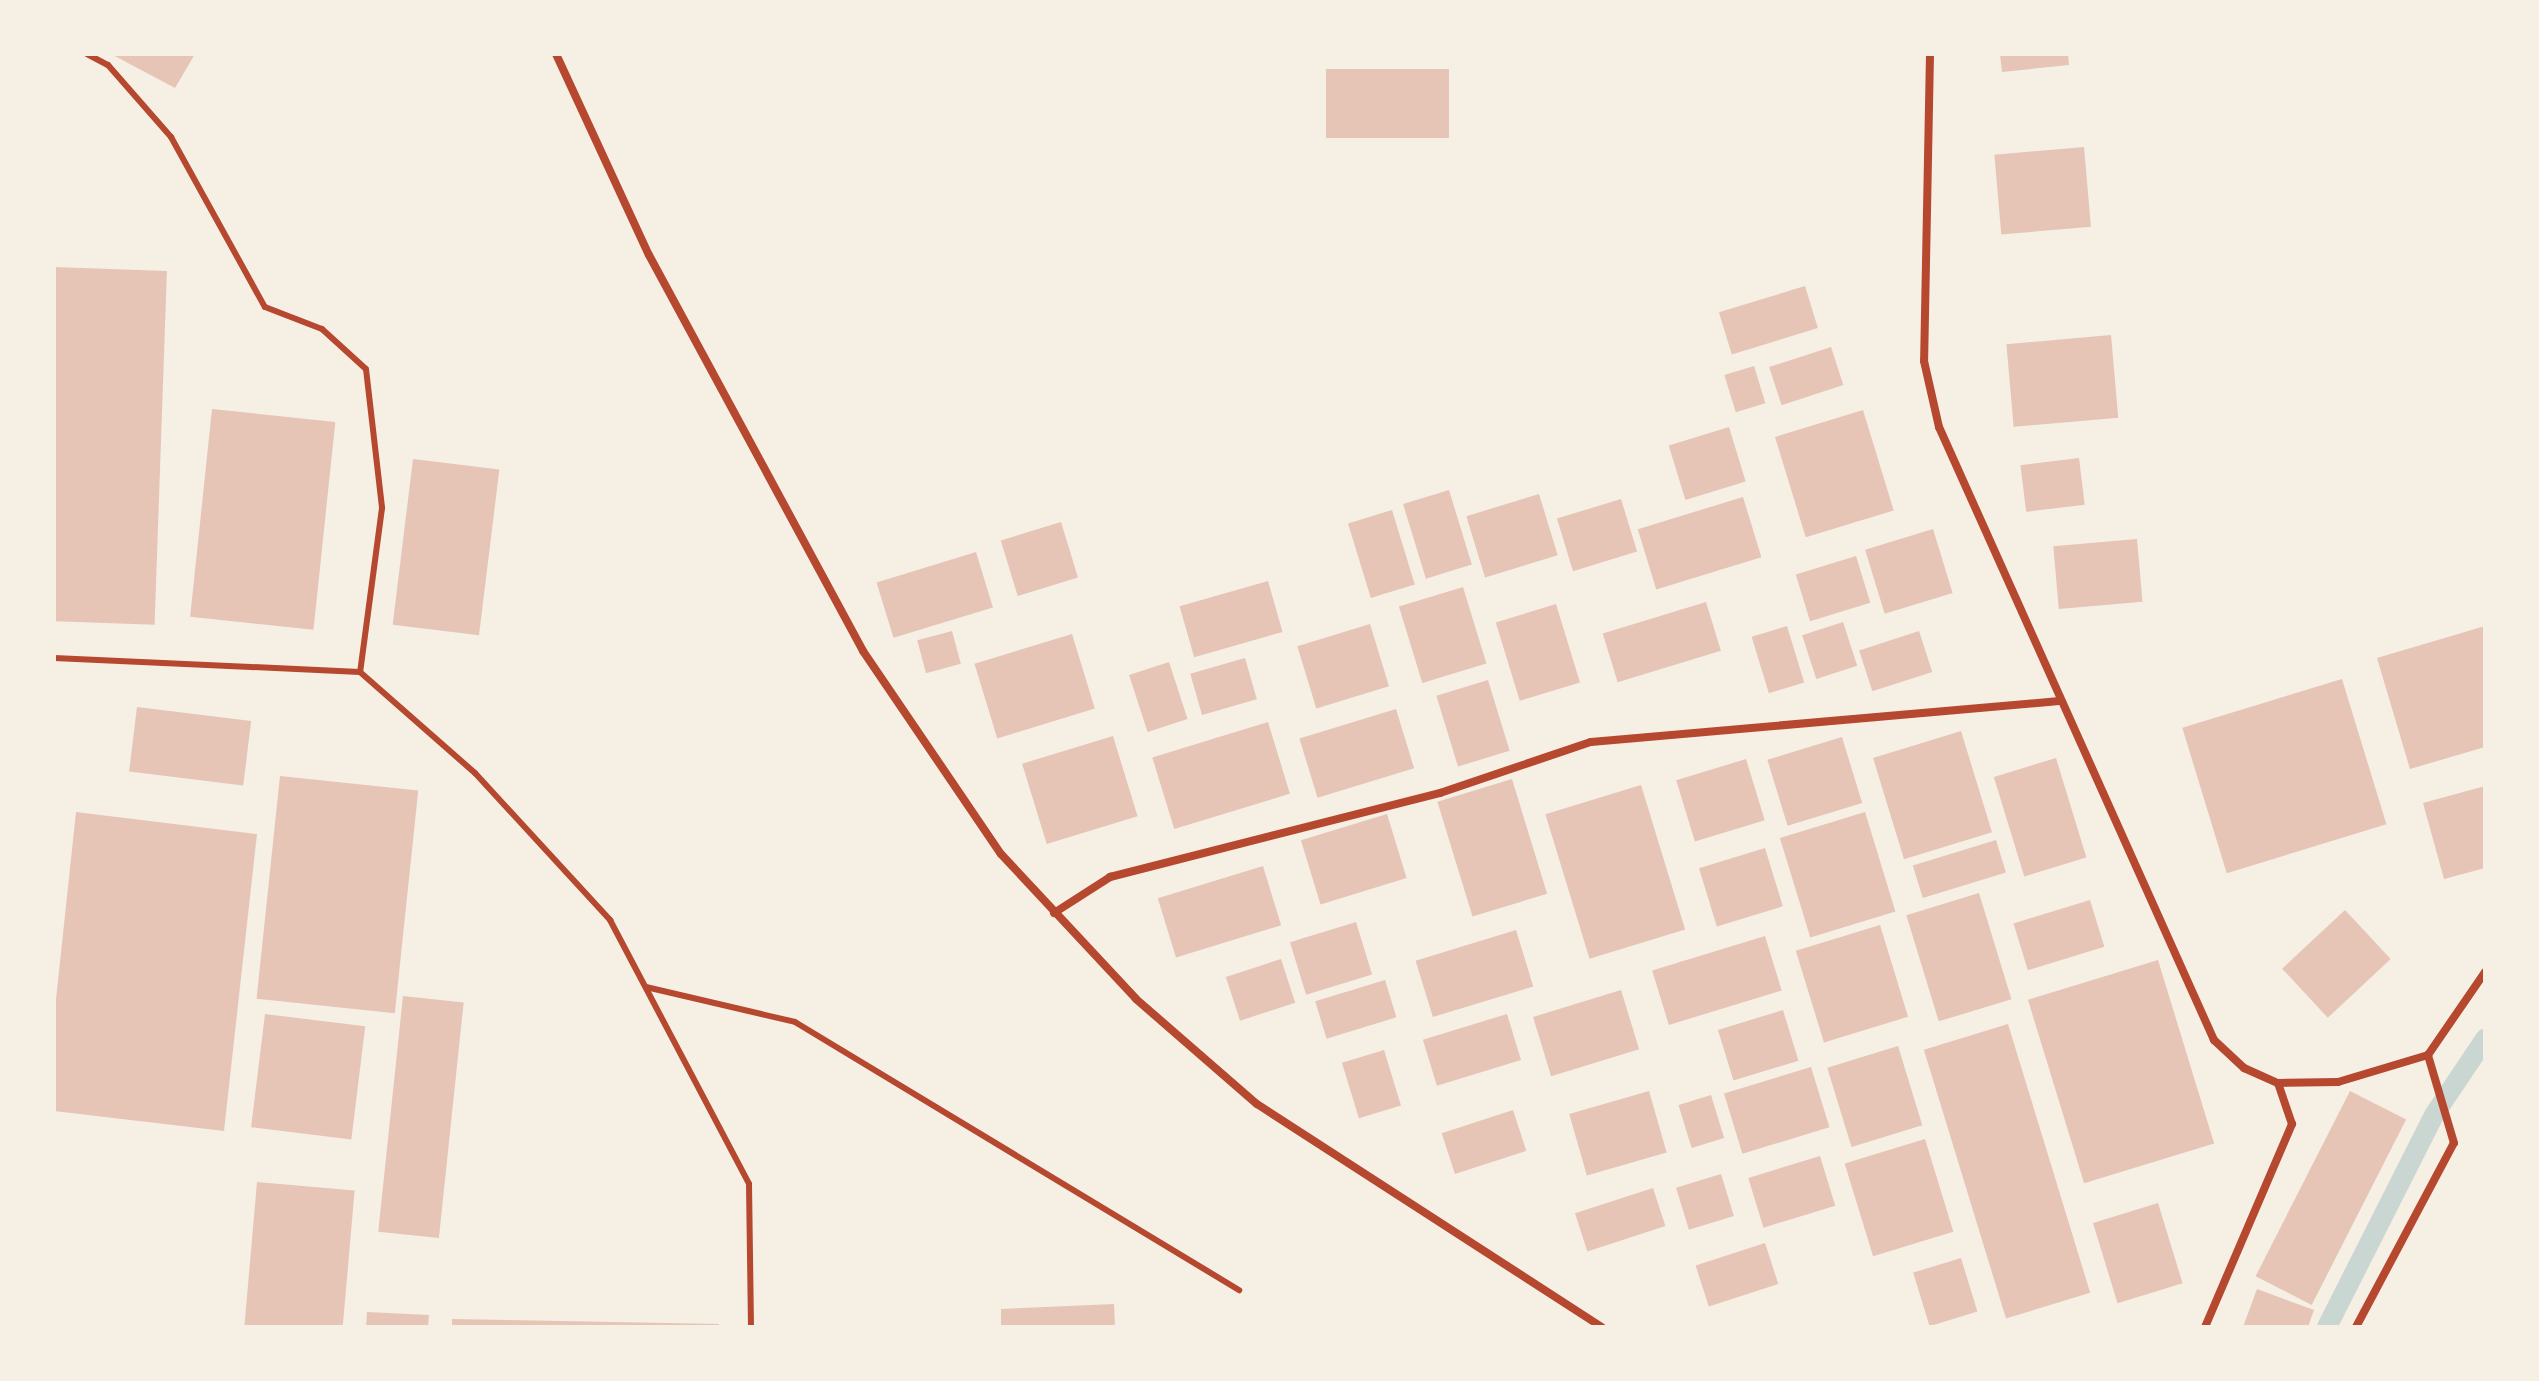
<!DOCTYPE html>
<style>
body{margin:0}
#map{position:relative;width:2539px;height:1381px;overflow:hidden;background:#f6efe4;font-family:Commissioner,sans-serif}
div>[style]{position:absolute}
.stream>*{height:20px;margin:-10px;padding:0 10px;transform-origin:10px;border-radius:10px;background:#c9d6d2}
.building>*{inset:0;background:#e6c5b7;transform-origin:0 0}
.service>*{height:6px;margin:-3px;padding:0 3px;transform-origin:3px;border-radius:3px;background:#b5482f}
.minor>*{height:8px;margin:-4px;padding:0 4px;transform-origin:4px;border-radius:4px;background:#b5482f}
span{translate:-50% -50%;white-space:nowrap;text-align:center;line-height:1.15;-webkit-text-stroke:6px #f6efe4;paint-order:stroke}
.frame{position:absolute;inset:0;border:56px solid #f6efe4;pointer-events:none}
</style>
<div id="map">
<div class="stream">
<div style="left:2327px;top:1327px;width:237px;rotate:-63.2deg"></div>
<div style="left:2434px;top:1115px;width:92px;rotate:-56.1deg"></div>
</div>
<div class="building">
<div style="clip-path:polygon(111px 54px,195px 54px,175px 88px)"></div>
<div style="clip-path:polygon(2000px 54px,2068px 54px,2069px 65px,2002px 72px)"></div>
<div style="left:1326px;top:69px;width:123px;height:69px"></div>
<div style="left:2084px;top:147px;width:80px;height:90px;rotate:85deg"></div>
<div style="left:54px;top:267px;width:113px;height:354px;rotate:2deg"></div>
<div style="left:1805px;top:286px;width:44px;height:90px;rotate:73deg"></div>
<div style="left:2111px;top:335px;width:83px;height:105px;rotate:85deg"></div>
<div style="left:1831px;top:347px;width:40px;height:65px;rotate:72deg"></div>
<div style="left:1754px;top:366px;width:39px;height:31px;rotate:73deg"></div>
<div style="left:212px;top:409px;width:124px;height:209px;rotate:6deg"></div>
<div style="left:1863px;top:410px;width:105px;height:92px;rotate:73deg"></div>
<div style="left:1729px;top:427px;width:57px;height:63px;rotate:73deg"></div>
<div style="left:2079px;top:458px;width:47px;height:59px;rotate:83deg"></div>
<div style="left:413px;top:459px;width:87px;height:167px;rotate:7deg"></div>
<div style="left:1449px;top:490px;width:78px;height:48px;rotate:73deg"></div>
<div style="left:1539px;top:494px;width:64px;height:76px;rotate:73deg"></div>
<div style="left:1743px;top:497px;width:63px;height:110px;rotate:73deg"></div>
<div style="left:1621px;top:499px;width:55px;height:67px;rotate:73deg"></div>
<div style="left:1392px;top:510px;width:78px;height:46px;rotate:73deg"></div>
<div style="left:1061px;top:522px;width:58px;height:63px;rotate:73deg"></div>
<div style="left:1933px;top:529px;width:67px;height:71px;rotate:73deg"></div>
<div style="left:2137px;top:539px;width:63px;height:84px;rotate:85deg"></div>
<div style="left:976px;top:552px;width:58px;height:104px;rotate:73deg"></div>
<div style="left:1856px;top:556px;width:49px;height:63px;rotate:73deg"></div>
<div style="left:1268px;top:581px;width:53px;height:92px;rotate:74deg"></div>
<div style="left:1463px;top:587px;width:80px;height:67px;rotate:73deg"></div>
<div style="left:1706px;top:602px;width:51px;height:108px;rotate:73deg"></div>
<div style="left:1556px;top:604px;width:82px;height:63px;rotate:73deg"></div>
<div style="left:1843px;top:622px;width:46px;height:43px;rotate:72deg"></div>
<div style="left:1370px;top:624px;width:65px;height:76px;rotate:73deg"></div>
<div style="left:1787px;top:626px;width:59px;height:37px;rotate:73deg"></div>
<div style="clip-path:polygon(2485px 626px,2485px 747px,2410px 769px,2377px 658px)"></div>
<div style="left:952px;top:631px;width:34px;height:36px;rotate:75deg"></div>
<div style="left:1919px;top:631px;width:43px;height:63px;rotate:72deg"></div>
<div style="left:1072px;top:634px;width:78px;height:102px;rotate:73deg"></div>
<div style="left:1245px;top:658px;width:43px;height:57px;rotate:74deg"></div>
<div style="left:1169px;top:662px;width:60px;height:42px;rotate:72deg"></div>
<div style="left:2342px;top:679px;width:152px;height:167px;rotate:73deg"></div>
<div style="left:1488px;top:680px;width:74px;height:54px;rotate:73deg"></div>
<div style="left:137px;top:707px;width:115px;height:65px;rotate:7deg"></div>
<div style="left:1396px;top:709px;width:62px;height:101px;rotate:73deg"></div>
<div style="left:1268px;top:722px;width:75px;height:121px;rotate:73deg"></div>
<div style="left:1961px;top:731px;width:106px;height:92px;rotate:73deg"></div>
<div style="left:1113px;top:736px;width:84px;height:95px;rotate:73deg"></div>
<div style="left:1842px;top:737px;width:69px;height:78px;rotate:73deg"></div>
<div style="left:2056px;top:758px;width:104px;height:65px;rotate:73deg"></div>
<div style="left:1746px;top:759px;width:64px;height:73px;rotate:73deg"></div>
<div style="left:280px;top:776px;width:139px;height:224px;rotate:6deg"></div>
<div style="left:1512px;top:779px;width:120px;height:78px;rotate:73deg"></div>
<div style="left:1641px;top:785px;width:151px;height:100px;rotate:73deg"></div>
<div style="clip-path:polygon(2485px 786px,2485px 868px,2444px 879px,2423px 803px)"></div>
<div style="clip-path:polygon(76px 812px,257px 834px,224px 1131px,54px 1111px,54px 1018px)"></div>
<div style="left:1865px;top:812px;width:104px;height:89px;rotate:73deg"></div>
<div style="left:1387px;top:814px;width:67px;height:90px;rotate:73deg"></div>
<div style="left:1996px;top:840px;width:34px;height:87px;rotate:73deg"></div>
<div style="left:1765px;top:848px;width:61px;height:69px;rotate:73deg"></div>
<div style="left:1263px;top:866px;width:62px;height:110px;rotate:73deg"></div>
<div style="left:1979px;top:893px;width:111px;height:76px;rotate:73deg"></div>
<div style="left:2090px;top:900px;width:49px;height:80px;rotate:73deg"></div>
<div style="left:2345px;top:910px;width:67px;height:86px;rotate:47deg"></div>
<div style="left:1356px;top:922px;width:55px;height:69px;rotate:73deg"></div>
<div style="left:1880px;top:925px;width:96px;height:88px;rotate:73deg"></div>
<div style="left:1516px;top:930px;width:59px;height:105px;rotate:73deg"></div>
<div style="left:1765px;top:936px;width:57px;height:118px;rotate:73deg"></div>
<div style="left:1281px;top:959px;width:46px;height:58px;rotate:72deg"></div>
<div style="left:2158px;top:960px;width:192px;height:136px;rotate:73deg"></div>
<div style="left:1385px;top:980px;width:39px;height:73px;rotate:73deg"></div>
<div style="left:1621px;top:990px;width:62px;height:92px;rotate:73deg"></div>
<div style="left:403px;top:996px;width:61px;height:237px;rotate:6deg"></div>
<div style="left:1783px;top:1010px;width:53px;height:68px;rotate:73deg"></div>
<div style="left:265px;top:1014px;width:101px;height:114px;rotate:7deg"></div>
<div style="left:1507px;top:1014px;width:48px;height:88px;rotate:73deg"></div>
<div style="left:2008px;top:1024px;width:281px;height:88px;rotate:73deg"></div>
<div style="left:1898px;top:1046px;width:83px;height:74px;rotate:73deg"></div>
<div style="left:1384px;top:1050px;width:58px;height:44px;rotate:73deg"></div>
<div style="left:1811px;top:1067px;width:63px;height:91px;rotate:73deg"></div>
<div style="left:1649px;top:1091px;width:64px;height:83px;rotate:74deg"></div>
<div style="left:2350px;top:1091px;width:63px;height:208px;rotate:27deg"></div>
<div style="left:1711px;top:1095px;width:45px;height:34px;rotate:73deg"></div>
<div style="left:1513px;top:1110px;width:43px;height:75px;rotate:72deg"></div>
<div style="left:1925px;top:1139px;width:97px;height:84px;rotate:73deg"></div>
<div style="left:1820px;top:1156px;width:52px;height:75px;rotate:73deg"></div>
<div style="left:1721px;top:1174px;width:44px;height:47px;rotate:73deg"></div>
<div style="left:257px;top:1182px;width:98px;height:146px;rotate:5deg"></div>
<div style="left:1653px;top:1188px;width:40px;height:82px;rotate:72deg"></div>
<div style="left:2158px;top:1203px;width:84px;height:68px;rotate:73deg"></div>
<div style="left:1765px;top:1243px;width:43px;height:73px;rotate:72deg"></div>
<div style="left:1961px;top:1258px;width:56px;height:50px;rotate:73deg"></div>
<div style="clip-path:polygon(2257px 1289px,2314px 1310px,2308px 1327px,2243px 1327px)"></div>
<div style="clip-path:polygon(1114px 1304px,1115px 1327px,1001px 1327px,1001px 1309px)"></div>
<div style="clip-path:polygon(367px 1312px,429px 1315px,428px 1327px,366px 1327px)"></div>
<div style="clip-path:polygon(452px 1319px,719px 1324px,719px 1327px,452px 1327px)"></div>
</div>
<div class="service">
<div style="left:87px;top:54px;width:24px;rotate:28deg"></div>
<div style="left:108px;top:65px;width:96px;rotate:48.8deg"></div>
<div style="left:171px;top:137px;width:194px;rotate:61.1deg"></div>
<div style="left:265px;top:307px;width:61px;rotate:21.1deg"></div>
<div style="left:322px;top:329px;width:59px;rotate:42.3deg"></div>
<div style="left:366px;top:369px;width:140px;rotate:83.4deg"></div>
<div style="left:382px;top:508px;width:165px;rotate:97.6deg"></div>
<div style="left:360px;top:672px;width:153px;rotate:41.3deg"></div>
<div style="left:475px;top:773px;width:200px;rotate:47.4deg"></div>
<div style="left:610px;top:920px;width:298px;rotate:62.2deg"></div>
<div style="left:749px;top:1184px;width:143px;rotate:89.2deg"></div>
<div style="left:54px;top:658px;width:306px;rotate:2.6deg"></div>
<div style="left:646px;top:987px;width:153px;rotate:13.2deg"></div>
<div style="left:795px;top:1022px;width:519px;rotate:31.12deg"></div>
</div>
<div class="minor">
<div style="left:556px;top:54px;width:221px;rotate:65.2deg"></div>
<div style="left:649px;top:255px;width:450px;rotate:61.6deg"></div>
<div style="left:863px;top:651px;width:245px;rotate:55.8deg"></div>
<div style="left:1001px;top:854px;width:198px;rotate:47deg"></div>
<div style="left:1136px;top:999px;width:160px;rotate:41deg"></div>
<div style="left:1257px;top:1104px;width:411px;rotate:32.9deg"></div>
<div style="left:1930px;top:54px;width:307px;rotate:91.1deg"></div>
<div style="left:1924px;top:361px;width:68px;rotate:77.2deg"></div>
<div style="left:1939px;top:427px;width:672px;rotate:65.84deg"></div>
<div style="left:2214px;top:1040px;width:41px;rotate:43deg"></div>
<div style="left:2244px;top:1068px;width:37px;rotate:24deg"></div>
<div style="left:2278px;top:1083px;width:60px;rotate:-1deg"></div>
<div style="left:2338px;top:1082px;width:94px;rotate:-16.7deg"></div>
<div style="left:2428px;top:1055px;width:101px;rotate:-55.5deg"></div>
<div style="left:1054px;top:913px;width:67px;rotate:-32.7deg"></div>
<div style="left:1110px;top:877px;width:341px;rotate:-14.3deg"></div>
<div style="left:1440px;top:793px;width:159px;rotate:-18.7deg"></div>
<div style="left:1591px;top:742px;width:470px;rotate:-5deg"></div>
<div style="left:2205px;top:1327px;width:221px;rotate:-66.8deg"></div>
<div style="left:2292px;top:1124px;width:43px;rotate:-108.9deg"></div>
<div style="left:2356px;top:1327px;width:208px;rotate:-62deg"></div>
<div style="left:2454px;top:1143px;width:92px;rotate:-106.5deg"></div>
</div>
<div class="frame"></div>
</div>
